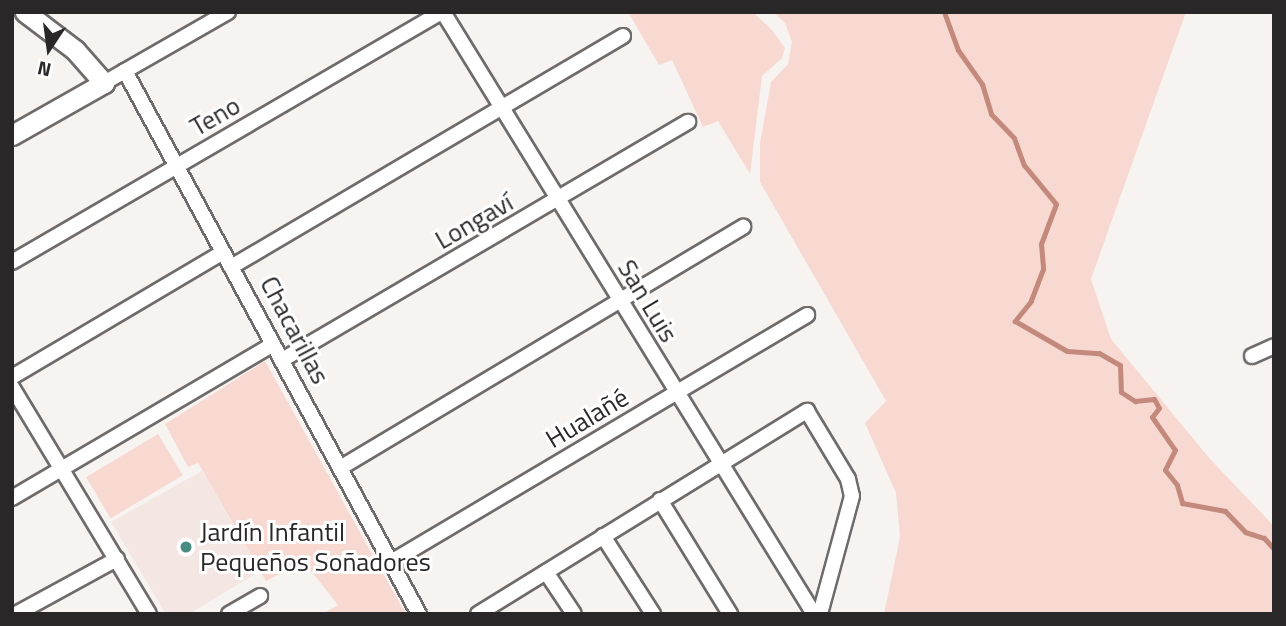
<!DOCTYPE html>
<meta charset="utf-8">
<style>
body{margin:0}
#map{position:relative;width:1286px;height:626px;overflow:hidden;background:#f7f3f1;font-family:"Titillium Web",sans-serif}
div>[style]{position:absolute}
.built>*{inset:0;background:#f4e6e3}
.green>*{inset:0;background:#f8d9d2;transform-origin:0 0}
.stream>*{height:5px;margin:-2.5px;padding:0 2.5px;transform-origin:2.5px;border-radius:2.5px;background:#c2897c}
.roads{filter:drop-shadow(2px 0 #6f6b6a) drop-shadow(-2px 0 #6f6b6a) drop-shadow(0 2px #6f6b6a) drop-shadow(0 -2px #6f6b6a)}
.minor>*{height:14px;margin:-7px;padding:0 7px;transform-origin:7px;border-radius:7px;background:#fff}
.tertiary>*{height:19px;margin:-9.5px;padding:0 9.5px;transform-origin:9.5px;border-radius:9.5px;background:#fff}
.dots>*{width:19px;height:19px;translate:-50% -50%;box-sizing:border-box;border:4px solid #fff;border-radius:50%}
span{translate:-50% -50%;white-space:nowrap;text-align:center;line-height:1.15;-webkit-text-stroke:6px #fff;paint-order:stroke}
.street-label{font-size:26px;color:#292727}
.poi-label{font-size:26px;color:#292727}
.left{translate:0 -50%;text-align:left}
.frame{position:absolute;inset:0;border:14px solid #292727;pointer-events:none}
.north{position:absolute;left:14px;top:14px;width:70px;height:70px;-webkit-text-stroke:5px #fff;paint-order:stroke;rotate:193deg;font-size:19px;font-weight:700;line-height:28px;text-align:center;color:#292727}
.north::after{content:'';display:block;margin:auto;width:24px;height:32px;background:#292727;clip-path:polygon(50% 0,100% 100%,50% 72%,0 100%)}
</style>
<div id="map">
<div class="built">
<div style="clip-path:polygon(202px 471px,260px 571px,189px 614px,166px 614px,111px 522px)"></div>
</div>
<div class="green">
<div style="clip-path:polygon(628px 12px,753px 12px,772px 30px,785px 48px,782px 58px,762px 76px,750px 174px,718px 121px,703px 127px,672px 60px,659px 65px)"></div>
<div style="clip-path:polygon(773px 12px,1186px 12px,1091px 279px,1111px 339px,1210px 459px,1274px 526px,1274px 614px,884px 614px,900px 537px,896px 493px,865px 423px,886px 401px,760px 182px,760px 143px,771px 82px,788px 64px,792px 42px,785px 23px)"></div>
<div style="clip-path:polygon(265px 361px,377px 563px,406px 614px,322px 614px,338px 605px,304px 562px,266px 581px,198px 463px,188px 467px,165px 424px)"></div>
<div style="left:158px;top:434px;width:48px;height:84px;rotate:59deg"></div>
</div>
<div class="stream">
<div style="left:944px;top:12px;width:40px;rotate:69.8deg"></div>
<div style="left:958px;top:50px;width:42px;rotate:54.8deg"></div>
<div style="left:982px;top:84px;width:31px;rotate:73deg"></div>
<div style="left:991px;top:114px;width:33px;rotate:46deg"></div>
<div style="left:1014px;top:138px;width:29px;rotate:70deg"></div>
<div style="left:1024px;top:165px;width:50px;rotate:50.6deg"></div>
<div style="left:1056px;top:204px;width:43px;rotate:110.6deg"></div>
<div style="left:1041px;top:244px;width:25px;rotate:85deg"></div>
<div style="left:1043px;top:269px;width:34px;rotate:111deg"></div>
<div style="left:1031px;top:301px;width:26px;rotate:129deg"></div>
<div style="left:1015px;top:321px;width:60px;rotate:30deg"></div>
<div style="left:1067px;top:351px;width:32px;rotate:4deg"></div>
<div style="left:1099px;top:353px;width:24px;rotate:30deg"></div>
<div style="left:1120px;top:365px;width:27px;rotate:88deg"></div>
<div style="left:1121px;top:392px;width:17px;rotate:33deg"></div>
<div style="left:1135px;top:401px;width:19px;rotate:-6deg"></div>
<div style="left:1154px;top:399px;width:10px;rotate:61deg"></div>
<div style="left:1159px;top:408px;width:11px;rotate:128deg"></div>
<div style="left:1152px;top:417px;width:40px;rotate:55.1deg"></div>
<div style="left:1175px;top:450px;width:22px;rotate:117deg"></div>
<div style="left:1165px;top:470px;width:19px;rotate:51deg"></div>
<div style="left:1177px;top:485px;width:19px;rotate:74deg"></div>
<div style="left:1182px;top:503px;width:44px;rotate:10.5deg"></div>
<div style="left:1225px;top:511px;width:29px;rotate:46deg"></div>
<div style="left:1245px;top:532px;width:20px;rotate:18deg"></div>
<div style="left:1264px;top:538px;width:15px;rotate:48deg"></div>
</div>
<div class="roads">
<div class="minor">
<div style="left:443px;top:12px;width:707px;rotate:58.36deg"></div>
<div style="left:125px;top:71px;width:617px;rotate:61.57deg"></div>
<div style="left:104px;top:83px;width:143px;rotate:-29.8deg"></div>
<div style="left:12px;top:262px;width:497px;rotate:-30.2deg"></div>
<div style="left:231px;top:267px;width:455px;rotate:-30.5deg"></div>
<div style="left:1252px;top:356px;width:24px;rotate:-24deg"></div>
<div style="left:282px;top:360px;width:471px;rotate:-30.4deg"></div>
<div style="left:12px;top:377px;width:245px;rotate:-30.6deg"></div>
<div style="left:12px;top:387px;width:265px;rotate:58.9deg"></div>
<div style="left:340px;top:468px;width:470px;rotate:-30.9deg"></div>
<div style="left:12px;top:498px;width:303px;rotate:-30.5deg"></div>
<div style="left:660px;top:500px;width:134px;rotate:58.4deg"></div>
<div style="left:603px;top:536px;width:93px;rotate:57.3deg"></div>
<div style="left:391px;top:562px;width:484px;rotate:-30.7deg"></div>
<div style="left:546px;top:572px;width:50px;rotate:56.3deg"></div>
<div style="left:16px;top:614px;width:115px;rotate:-28.6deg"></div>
<div style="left:229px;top:614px;width:36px;rotate:-30deg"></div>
<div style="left:478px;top:614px;width:387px;rotate:-31.7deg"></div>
<div style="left:807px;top:411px;width:79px;rotate:58.9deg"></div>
<div style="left:848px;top:479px;width:17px;rotate:77deg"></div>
<div style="left:852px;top:496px;width:122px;rotate:105.2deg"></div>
</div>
<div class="tertiary">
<div style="left:12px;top:135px;width:106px;rotate:-29.5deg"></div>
<div style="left:104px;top:83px;width:44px;rotate:-131.3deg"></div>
<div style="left:75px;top:50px;width:63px;rotate:-142.8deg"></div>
</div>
</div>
<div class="dots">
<div style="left:186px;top:547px;background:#478c82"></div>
</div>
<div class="street-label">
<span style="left:215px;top:116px;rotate:-30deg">Teno</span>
<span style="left:474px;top:221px;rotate:-30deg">Longaví</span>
<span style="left:648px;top:301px;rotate:59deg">San Luis</span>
<span style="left:295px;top:330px;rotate:62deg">Chacarillas</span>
<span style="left:587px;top:418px;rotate:-31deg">Hualañé</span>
</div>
<div class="poi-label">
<span class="left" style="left:200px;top:547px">Jardín Infantil<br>Pequeños Soñadores</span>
</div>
<div class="frame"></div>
<div class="north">N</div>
</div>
